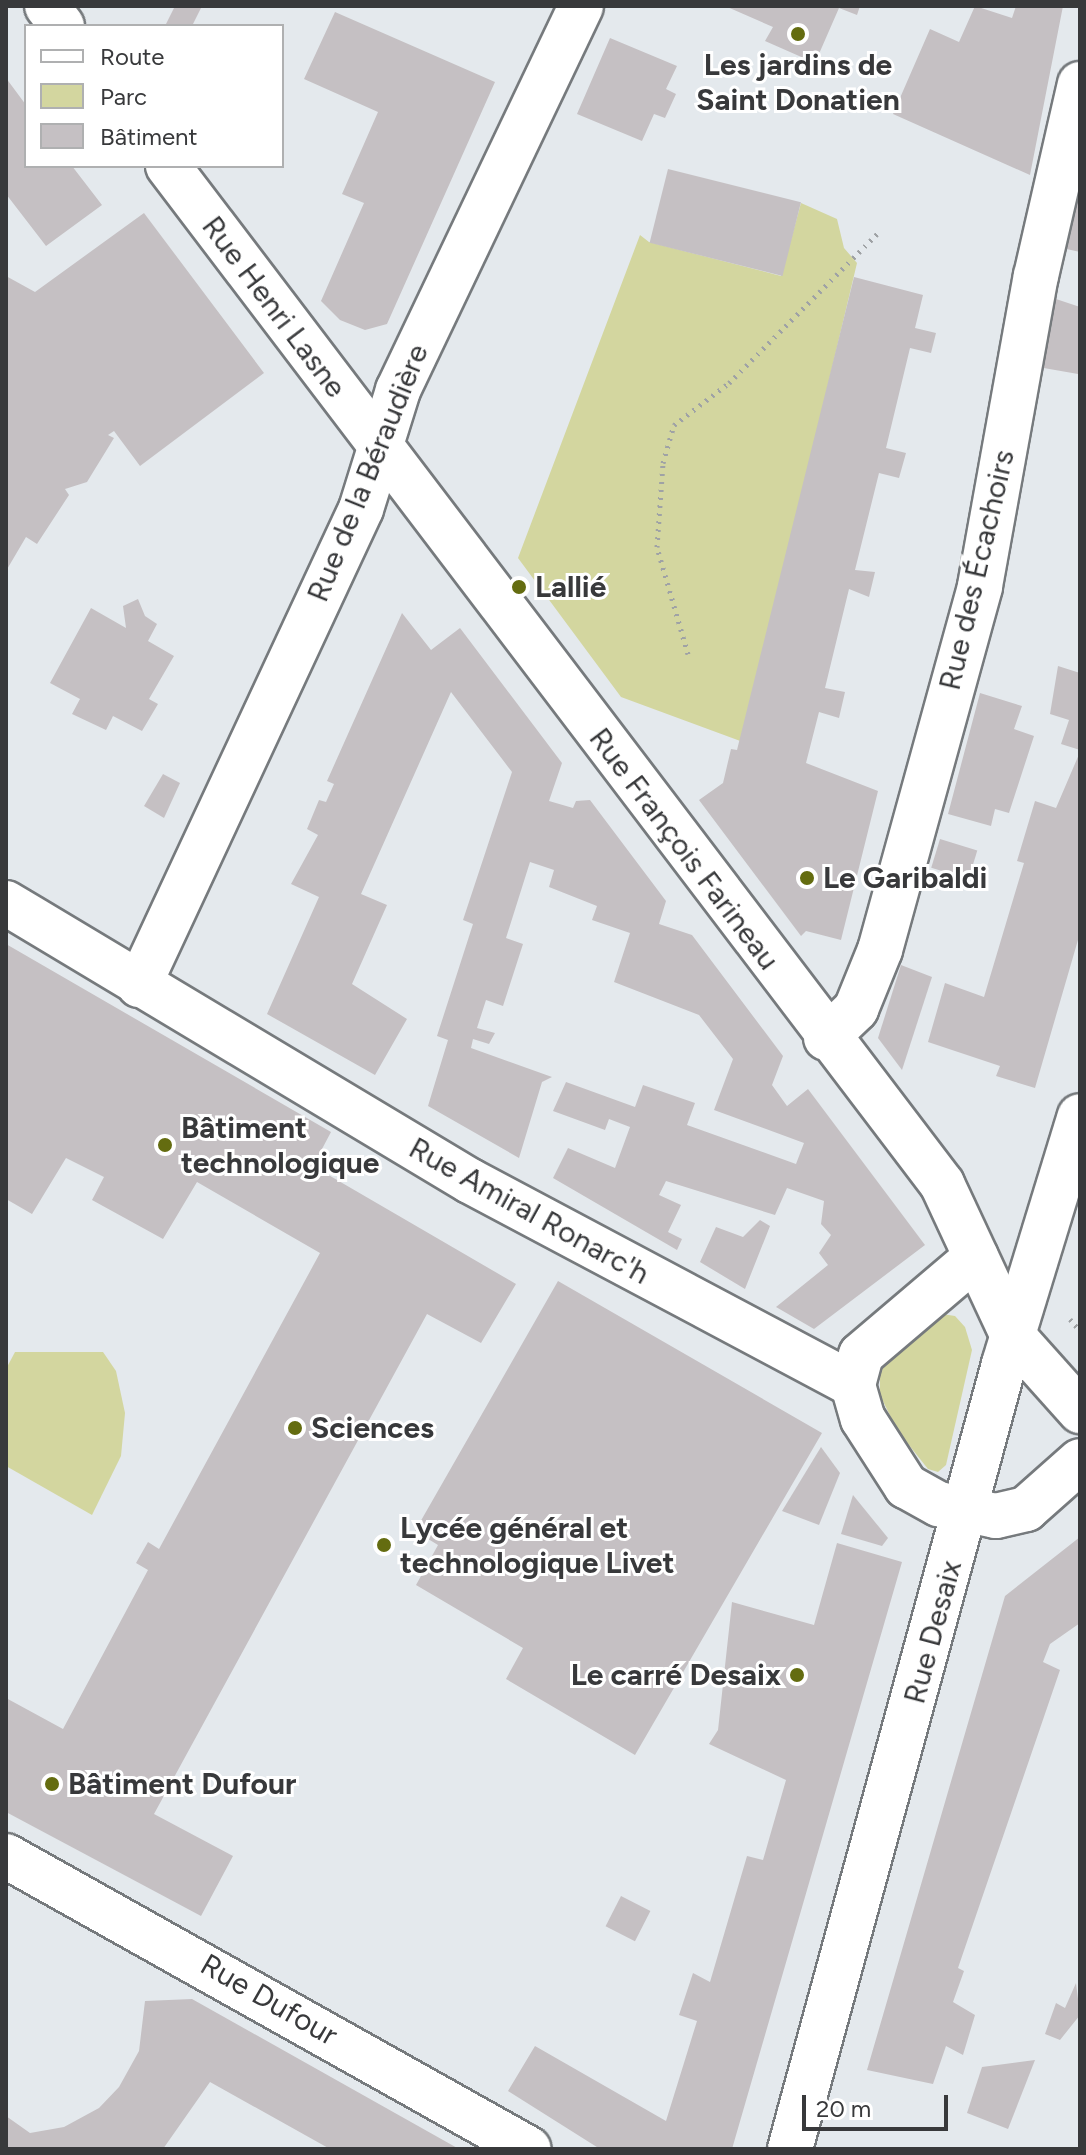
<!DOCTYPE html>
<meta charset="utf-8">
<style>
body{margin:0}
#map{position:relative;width:1086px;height:2155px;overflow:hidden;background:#e4e9ed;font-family:Figtree,sans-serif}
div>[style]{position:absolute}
.green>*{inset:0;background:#d3d69f}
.building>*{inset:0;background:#c5c0c3;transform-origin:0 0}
.path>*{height:5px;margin-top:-2.5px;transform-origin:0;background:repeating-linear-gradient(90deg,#9fa2a5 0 2px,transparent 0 8px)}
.roads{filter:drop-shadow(2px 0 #767a7d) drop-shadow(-2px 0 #767a7d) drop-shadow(0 2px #767a7d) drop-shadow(0 -2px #767a7d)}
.minor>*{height:44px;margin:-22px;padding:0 22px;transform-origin:22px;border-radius:22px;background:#fff}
.dots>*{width:22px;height:22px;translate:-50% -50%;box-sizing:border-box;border:4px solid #fff;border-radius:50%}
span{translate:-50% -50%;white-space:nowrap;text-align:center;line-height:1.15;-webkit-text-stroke:6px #fff;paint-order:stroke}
.poi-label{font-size:30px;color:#38393b;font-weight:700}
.left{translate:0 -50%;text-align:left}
.right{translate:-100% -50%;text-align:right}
.street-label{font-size:30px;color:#38393b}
.frame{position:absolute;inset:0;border:8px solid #38393b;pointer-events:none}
.legend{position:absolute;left:24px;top:24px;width:260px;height:144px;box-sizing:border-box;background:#fff;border:2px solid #afb0b1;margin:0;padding:10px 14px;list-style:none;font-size:24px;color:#38393b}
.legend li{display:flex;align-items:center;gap:16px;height:40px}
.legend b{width:40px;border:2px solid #afb0b1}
.scale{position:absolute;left:802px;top:2095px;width:146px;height:36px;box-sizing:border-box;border:4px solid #38393b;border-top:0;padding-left:10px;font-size:24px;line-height:28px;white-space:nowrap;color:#38393b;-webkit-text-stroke:6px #fff;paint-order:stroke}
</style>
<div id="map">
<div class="green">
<div style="clip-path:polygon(801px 203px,837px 219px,844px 248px,857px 263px,743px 742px,621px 697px,518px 558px,640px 235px,649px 242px,781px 276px)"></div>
<div style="clip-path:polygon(942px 1314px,955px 1316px,965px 1327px,972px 1350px,946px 1465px,938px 1472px,928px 1469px,897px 1430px,880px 1395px,880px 1373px,890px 1354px)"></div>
<div style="clip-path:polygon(15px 1352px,103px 1352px,116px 1371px,125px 1413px,121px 1456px,92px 1515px,6px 1466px,6px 1369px)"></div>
</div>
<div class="building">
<div style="clip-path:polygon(175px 6px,202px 6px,192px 26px,165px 26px)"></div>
<div style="clip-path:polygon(725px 6px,860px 6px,857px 15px,839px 8px,815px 63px,765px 41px,773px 27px)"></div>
<div style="clip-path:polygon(975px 6px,1012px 18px,1016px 6px,1063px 6px,1030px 175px,893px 114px,930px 29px,959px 42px)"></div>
<div style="clip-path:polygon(335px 12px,495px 82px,387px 324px,365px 330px,340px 320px,321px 301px,364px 203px,342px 194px,378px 112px,304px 79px)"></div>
<div style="clip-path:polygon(610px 38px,677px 66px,666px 89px,676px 94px,665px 118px,654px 114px,642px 141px,577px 114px)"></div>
<div style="clip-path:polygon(6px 78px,26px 105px,26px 166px,72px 166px,102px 205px,46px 246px,6px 194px)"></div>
<div style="left:668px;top:169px;width:137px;height:76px;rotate:14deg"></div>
<div style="clip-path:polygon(1080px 177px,1080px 252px,1062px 248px)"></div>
<div style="clip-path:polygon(144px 213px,264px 373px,140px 466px,114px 431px,108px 435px,114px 438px,87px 482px,65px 489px,69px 495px,37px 544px,26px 537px,6px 571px,6px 276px,35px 292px)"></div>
<div style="clip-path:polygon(854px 277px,923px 295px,915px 328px,936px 333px,931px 353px,910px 348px,886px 448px,906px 453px,899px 478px,879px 473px,855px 570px,875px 572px,869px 597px,849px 589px,825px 688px,845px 692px,839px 718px,819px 712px,806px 763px,878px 791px,841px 940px,806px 931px,801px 936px,699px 800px,723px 783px,731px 749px,737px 750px)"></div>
<div style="clip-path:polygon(1050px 297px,1080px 307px,1078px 374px,1038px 367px)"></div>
<div style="clip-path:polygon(138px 599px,145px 616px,157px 624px,148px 641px,174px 656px,149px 699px,158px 704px,142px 731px,113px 716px,106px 730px,72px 714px,80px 699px,50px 683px,91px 608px,126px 628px,123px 606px)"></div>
<div style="clip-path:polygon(402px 613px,431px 650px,460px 628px,562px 763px,549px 801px,573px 808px,576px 801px,590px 800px,666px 901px,659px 924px,692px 935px,783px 1056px,772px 1085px,787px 1106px,808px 1089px,925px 1245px,814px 1329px,776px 1307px,828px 1265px,819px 1253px,831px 1235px,821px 1224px,824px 1201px,787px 1188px,775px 1215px,666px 1181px,659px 1195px,681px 1205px,668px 1232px,682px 1239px,677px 1250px,553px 1178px,568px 1148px,615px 1168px,630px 1127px,609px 1119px,605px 1130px,553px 1111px,566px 1082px,635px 1107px,643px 1085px,695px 1103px,687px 1125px,796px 1164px,804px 1143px,714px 1110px,733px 1059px,699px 1015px,614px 982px,630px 933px,592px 920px,597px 906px,549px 887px,554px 870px,530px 862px,506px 938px,523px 944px,503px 1006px,486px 1000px,477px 1028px,495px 1033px,489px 1044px,473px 1039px,471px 1048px,552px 1077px,542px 1082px,519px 1158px,428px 1106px,448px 1040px,437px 1036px,473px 924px,463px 920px,512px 772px,451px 692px,361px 894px,387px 905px,352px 984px,407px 1019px,375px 1075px,267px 1014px,319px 897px,291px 884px,318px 835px,307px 829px,319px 800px,326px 802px,334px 784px,327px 781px)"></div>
<div style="clip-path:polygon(1058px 666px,1080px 673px,1080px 750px,1061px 744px,1069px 720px,1050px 714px)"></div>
<div style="clip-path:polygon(980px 693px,1022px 706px,1014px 729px,1034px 736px,1009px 813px,995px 809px,991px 826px,948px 814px)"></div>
<div style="clip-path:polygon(1080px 752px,1080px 933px,1035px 1088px,996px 1076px,1000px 1066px,928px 1042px,945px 983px,984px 997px,1024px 863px,1017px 861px,1035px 801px,1056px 808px)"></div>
<div style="clip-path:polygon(163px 774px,180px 783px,164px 818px,144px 806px)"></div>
<div style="left:940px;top:839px;width:39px;height:30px;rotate:17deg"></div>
<div style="clip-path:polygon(6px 944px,331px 1132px,313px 1166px,516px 1284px,481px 1343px,427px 1314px,154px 1814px,233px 1856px,201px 1916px,6px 1812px,6px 1698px,63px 1729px,148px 1570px,136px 1563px,148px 1542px,159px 1549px,320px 1253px,197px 1182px,163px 1239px,92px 1200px,104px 1177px,66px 1158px,32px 1214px,6px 1199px)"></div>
<div style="clip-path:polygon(901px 965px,932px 977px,902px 1070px,878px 1038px)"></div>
<div style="clip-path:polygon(760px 1220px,770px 1226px,745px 1289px,700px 1262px,716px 1227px,743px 1237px)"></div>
<div style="clip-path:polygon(558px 1281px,822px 1433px,635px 1755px,506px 1679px,523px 1648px,416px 1585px,438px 1545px,415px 1531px)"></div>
<div style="clip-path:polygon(821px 1447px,840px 1473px,819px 1525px,782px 1511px)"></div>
<div style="clip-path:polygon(853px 1495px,888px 1538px,882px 1546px,841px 1534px)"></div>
<div style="clip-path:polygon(1080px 1537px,1080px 1623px,1050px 1644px,1043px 1662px,1060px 1670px,958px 1968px,964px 1971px,953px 2002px,975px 2015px,963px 2055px,946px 2046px,933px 2084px,867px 2070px,1005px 1596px)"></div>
<div style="clip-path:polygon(837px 1543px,902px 1562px,732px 2149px,600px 2149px,508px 2091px,535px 2046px,666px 2121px,697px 2021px,679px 2015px,693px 1973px,710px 1982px,747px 1856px,763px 1860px,786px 1780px,709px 1744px,718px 1730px,732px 1602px,814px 1625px)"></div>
<div style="left:621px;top:1896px;width:33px;height:34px;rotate:27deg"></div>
<div style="clip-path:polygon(1076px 1983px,1080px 2015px,1060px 2040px,1045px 2034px,1056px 2003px,1065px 2008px)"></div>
<div style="clip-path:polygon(192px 1999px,459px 2149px,330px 2149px,210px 2082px,163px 2149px,6px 2149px,6px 2116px,30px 2133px,64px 2127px,99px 2108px,119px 2087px,139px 2051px,145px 2001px)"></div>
<div style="clip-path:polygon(1035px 2060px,1008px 2129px,967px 2113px,982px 2067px)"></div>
</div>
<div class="path">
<div style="left:688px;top:654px;width:111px;rotate:-106.2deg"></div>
<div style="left:657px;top:547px;width:84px;rotate:-85.9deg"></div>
<div style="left:663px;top:463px;width:40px;rotate:-74deg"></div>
<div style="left:674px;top:425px;width:69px;rotate:-37.4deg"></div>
<div style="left:729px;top:383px;width:211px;rotate:-45.2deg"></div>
<div style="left:1070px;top:1319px;width:16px;rotate:50deg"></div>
</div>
<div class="roads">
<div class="minor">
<div style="left:47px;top:6px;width:25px;rotate:53deg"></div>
<div style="left:168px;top:166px;width:1279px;rotate:52.75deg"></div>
<div style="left:942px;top:1184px;width:168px;rotate:65deg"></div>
<div style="left:1013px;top:1336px;width:101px;rotate:48.2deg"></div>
<div style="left:6px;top:903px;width:541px;rotate:30.93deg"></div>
<div style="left:470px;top:1181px;width:434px;rotate:28deg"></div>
<div style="left:139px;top:985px;width:525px;rotate:-65deg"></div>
<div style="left:361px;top:509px;width:125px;rotate:-72.7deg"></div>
<div style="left:398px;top:390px;width:425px;rotate:-64.5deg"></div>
<div style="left:826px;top:1038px;width:42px;rotate:-44deg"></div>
<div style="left:856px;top:1009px;width:64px;rotate:-67.9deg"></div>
<div style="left:880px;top:950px;width:377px;rotate:-74.6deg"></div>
<div style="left:980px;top:586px;width:315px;rotate:-79.8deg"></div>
<div style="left:1036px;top:276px;width:197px;rotate:-77.1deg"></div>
<div style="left:976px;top:1257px;width:151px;rotate:139.6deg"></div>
<div style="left:861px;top:1355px;width:31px;rotate:105deg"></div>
<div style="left:853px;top:1385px;width:35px;rotate:74deg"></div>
<div style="left:863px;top:1419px;width:80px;rotate:57.3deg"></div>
<div style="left:906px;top:1486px;width:38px;rotate:29deg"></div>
<div style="left:939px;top:1504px;width:58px;rotate:11.9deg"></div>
<div style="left:996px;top:1516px;width:31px;rotate:-13deg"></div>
<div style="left:1026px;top:1509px;width:72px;rotate:-41.6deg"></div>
<div style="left:6px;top:1856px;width:599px;rotate:29.26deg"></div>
<div style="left:790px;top:2149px;width:814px;rotate:-74.75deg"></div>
<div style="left:1004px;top:1364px;width:259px;rotate:-73deg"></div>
</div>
</div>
<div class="dots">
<div style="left:798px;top:34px;background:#646c10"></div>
<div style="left:519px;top:587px;background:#646c10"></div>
<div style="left:807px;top:878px;background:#646c10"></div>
<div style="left:165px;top:1145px;background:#646c10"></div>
<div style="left:295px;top:1428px;background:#646c10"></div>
<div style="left:384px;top:1545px;background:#646c10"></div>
<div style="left:797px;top:1675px;background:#646c10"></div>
<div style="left:52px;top:1784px;background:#646c10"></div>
</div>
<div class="poi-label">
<span style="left:798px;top:82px">Les jardins de<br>Saint Donatien</span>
<span class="left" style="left:535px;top:587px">Lallié</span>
<span class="left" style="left:823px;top:878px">Le Garibaldi</span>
<span class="left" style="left:181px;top:1145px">Bâtiment<br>technologique</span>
<span class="left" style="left:311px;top:1428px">Sciences</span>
<span class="left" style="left:400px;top:1545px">Lycée général et<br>technologique Livet</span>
<span class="right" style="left:781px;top:1675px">Le carré Desaix</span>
<span class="left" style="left:68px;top:1784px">Bâtiment Dufour</span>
</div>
<div class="street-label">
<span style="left:274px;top:307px;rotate:53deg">Rue Henri Lasne</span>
<span style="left:368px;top:473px;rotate:-68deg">Rue de la Béraudière</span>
<span style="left:977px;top:570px;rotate:-77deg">Rue des Écachoirs</span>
<span style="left:684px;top:849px;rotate:53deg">Rue François Farineau</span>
<span style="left:529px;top:1211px;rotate:29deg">Rue Amiral Ronarc'h</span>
<span style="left:933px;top:1632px;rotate:-75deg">Rue Desaix</span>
<span style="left:269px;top:2000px;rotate:30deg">Rue Dufour</span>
</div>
<div class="frame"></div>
<ul class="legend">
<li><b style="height:10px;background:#fff"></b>Route</li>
<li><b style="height:22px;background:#d3d69f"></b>Parc</li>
<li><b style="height:22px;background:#c5c0c3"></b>Bâtiment</li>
</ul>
<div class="scale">20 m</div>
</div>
